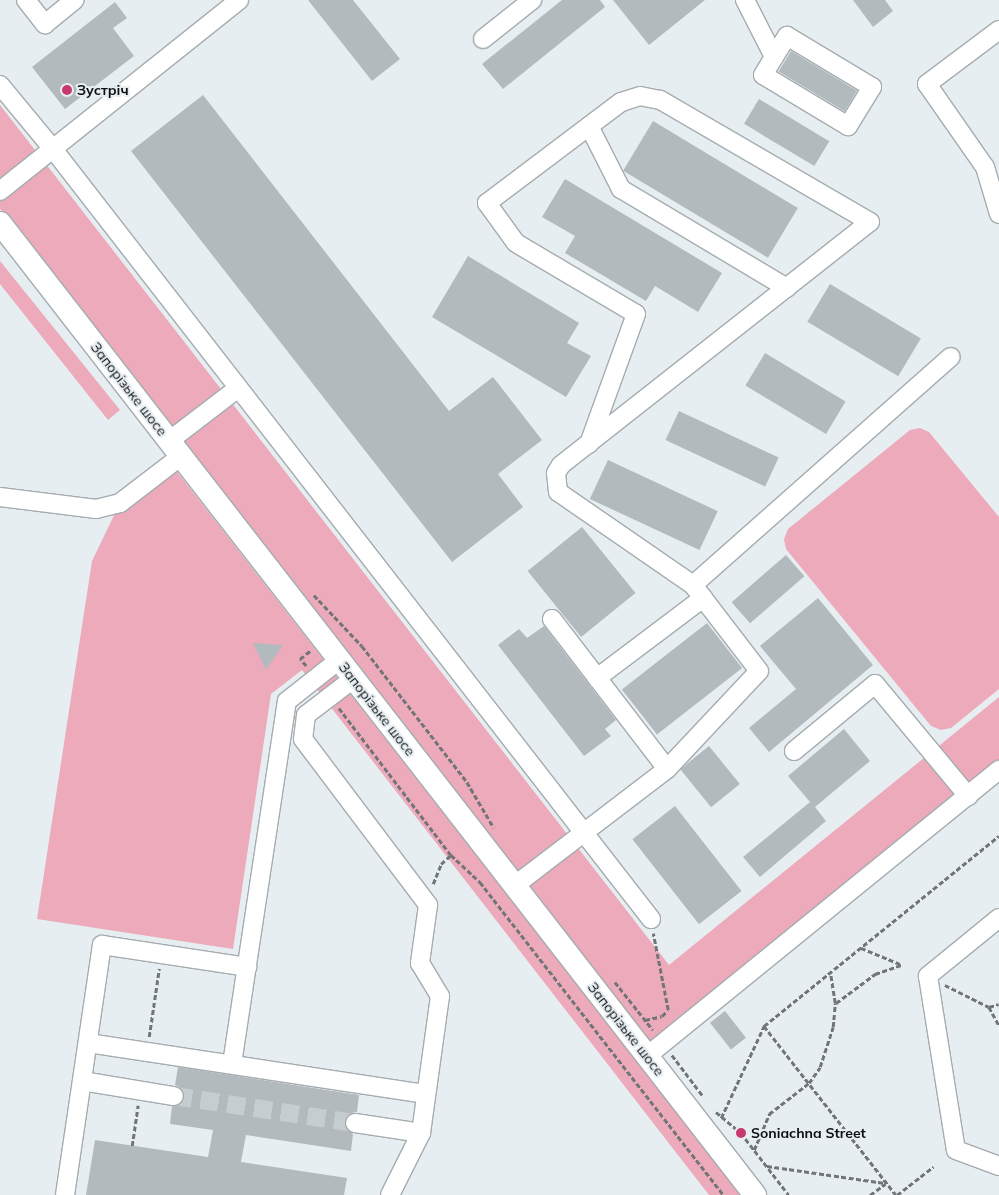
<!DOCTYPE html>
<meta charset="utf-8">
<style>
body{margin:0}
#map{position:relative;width:999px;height:1195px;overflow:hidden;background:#e7eef2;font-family:Mulish,sans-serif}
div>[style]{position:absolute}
.green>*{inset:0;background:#ecaaba}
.building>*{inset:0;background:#b3babe;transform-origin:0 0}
.minor-tunnel>*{height:18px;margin-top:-9px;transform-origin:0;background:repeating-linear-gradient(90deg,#c6cdd0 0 18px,transparent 0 27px)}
.path>*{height:2.5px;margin-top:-1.25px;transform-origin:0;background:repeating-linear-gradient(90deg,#717578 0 5px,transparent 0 7.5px)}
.roads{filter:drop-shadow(1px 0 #a5acb0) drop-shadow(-1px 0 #a5acb0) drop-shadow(0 1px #a5acb0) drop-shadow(0 -1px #a5acb0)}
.minor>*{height:18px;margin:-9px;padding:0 9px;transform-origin:9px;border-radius:9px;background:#fff}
.major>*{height:22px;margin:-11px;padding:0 11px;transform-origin:11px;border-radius:11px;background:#fff}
.dots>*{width:14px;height:14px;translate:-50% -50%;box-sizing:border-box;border:2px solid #e7eef2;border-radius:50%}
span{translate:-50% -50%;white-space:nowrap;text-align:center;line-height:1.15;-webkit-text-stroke:4px #e7eef2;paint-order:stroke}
.poi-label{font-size:14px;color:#0d0f10;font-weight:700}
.left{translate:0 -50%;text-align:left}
.street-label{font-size:14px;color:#0d0f10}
</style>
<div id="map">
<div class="green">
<div style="clip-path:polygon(0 105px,669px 965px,999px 697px,999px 761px,650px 1044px,0 209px)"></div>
<div style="clip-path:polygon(0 261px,120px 410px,108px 420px,0 284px)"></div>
<div style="clip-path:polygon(920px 428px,929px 432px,999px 517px,999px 689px,951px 728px,941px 730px,931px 726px,786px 549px,784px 539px,788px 529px,910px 430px)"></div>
<div style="clip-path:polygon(171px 464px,741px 1195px,709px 1195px,302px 670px,271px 694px,233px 949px,37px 919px,92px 561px,120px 503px)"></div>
</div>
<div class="building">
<div style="clip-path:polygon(308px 0,353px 0,400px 59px,372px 81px)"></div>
<div style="clip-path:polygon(562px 0,600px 0,605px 7px,503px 89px,482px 64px)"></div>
<div style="clip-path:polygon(613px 0,705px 0,649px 45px)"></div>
<div style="clip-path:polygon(853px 0,885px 0,893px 11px,873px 27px)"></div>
<div style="clip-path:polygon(115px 2px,127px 18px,113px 28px,134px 56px,65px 109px,32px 67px)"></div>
<div style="left:791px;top:51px;width:77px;height:24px;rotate:31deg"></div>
<div style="clip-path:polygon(203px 95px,449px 411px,493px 377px,542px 440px,498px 474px,523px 507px,452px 562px,131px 151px)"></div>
<div style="left:759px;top:99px;width:82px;height:29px;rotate:31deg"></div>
<div style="left:653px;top:121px;width:169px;height:58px;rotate:31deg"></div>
<div style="clip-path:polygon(565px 179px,722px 273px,698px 312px,655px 286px,646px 301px,565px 253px,575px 236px,542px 217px)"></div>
<div style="clip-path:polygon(468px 256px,579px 323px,567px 343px,591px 356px,566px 397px,432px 317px)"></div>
<div style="left:830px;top:284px;width:106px;height:44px;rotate:31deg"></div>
<div style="left:765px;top:353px;width:94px;height:38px;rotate:31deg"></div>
<div style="left:679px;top:411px;width:110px;height:32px;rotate:25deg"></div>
<div style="left:608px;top:460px;width:121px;height:43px;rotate:25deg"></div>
<div style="left:582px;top:527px;width:85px;height:70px;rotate:51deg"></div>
<div style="left:786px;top:555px;width:28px;height:72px;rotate:49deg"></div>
<div style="clip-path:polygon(818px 598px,873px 665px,769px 752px,749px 728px,796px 689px,760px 646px)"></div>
<div style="left:707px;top:623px;width:57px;height:108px;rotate:52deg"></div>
<div style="clip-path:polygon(544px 626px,616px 720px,605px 729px,611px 736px,584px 756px,498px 645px,519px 629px,527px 638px)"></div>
<div style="clip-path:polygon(253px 643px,283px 645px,266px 670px)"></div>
<div style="clip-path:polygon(844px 729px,870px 761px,815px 807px,826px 821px,760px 877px,743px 857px,810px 802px,788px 776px)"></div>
<div style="left:709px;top:746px;width:49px;height:37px;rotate:51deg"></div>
<div style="left:675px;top:806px;width:108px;height:54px;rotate:52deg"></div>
<div style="left:725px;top:1011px;width:34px;height:19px;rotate:52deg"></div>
<div style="clip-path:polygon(178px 1067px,359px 1095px,357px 1112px,351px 1113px,345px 1121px,345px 1127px,353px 1134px,351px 1151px,246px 1135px,241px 1162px,347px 1178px,344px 1195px,86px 1195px,95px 1140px,208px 1157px,213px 1130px,170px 1124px,172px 1106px,182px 1103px,184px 1097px,181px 1088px,175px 1085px)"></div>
</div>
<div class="minor-tunnel">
<div style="left:174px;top:1096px;width:183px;rotate:8.5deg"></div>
</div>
<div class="path">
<div style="left:314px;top:595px;width:70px;rotate:46.7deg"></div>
<div style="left:362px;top:646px;width:172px;rotate:52.3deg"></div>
<div style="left:467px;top:782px;width:53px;rotate:59.6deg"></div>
<div style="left:306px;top:666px;width:9px;rotate:-131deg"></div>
<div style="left:300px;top:659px;width:13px;rotate:-39deg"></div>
<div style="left:339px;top:708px;width:185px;rotate:52.7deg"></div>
<div style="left:451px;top:855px;width:40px;rotate:43deg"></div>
<div style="left:480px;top:882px;width:397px;rotate:52.1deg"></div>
<div style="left:433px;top:884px;width:22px;rotate:-68deg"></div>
<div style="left:441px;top:864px;width:13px;rotate:-42deg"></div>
<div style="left:861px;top:948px;width:42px;rotate:22.3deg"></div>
<div style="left:615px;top:982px;width:61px;rotate:51.6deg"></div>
<div style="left:945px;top:985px;width:49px;rotate:26.6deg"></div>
<div style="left:989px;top:1007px;width:21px;rotate:61deg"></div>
<div style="left:836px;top:1003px;width:49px;rotate:-36.6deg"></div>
<div style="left:875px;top:974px;width:28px;rotate:-19deg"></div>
<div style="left:989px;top:1007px;width:10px;rotate:-17deg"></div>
<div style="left:645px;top:1020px;width:17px;rotate:-13deg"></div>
<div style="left:662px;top:1016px;width:8px;rotate:-45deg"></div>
<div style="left:668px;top:1010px;width:78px;rotate:-101deg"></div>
<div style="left:764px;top:1026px;width:214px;rotate:52deg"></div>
<div style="left:149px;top:1037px;width:69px;rotate:-81.6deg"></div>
<div style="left:672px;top:1055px;width:51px;rotate:52.9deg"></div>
<div style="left:716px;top:1112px;width:33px;rotate:40deg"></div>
<div style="left:741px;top:1133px;width:78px;rotate:52.3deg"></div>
<div style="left:721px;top:1118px;width:102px;rotate:-64.9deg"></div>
<div style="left:764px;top:1026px;width:302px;rotate:-39deg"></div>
<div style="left:132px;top:1146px;width:41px;rotate:-81.7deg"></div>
<div style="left:754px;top:1150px;width:39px;rotate:-67deg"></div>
<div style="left:769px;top:1114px;width:51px;rotate:-37.8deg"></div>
<div style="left:809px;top:1083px;width:19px;rotate:-55deg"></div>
<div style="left:820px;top:1067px;width:42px;rotate:-72deg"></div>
<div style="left:833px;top:1027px;width:24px;rotate:-85deg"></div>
<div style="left:835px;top:1003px;width:30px;rotate:-99deg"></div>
<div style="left:767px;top:1166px;width:119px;rotate:8.2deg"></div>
<div style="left:870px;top:1195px;width:19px;rotate:-36deg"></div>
<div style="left:897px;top:1195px;width:46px;rotate:-37.9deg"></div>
</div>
<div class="roads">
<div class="minor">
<div style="left:26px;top:0;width:31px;rotate:52deg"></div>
<div style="left:45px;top:24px;width:38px;rotate:-39deg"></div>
<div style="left:745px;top:0;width:64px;rotate:63deg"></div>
<div style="left:999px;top:30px;width:90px;rotate:143.1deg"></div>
<div style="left:927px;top:84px;width:101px;rotate:55.1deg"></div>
<div style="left:985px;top:167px;width:49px;rotate:73.4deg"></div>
<div style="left:787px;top:36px;width:99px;rotate:31deg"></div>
<div style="left:872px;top:87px;width:46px;rotate:121.6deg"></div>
<div style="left:848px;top:126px;width:99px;rotate:-149deg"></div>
<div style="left:763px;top:75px;width:46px;rotate:-58.4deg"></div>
<div style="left:483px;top:39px;width:63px;rotate:-38.5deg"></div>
<div style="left:0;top:85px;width:83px;rotate:50.4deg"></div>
<div style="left:53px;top:149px;width:975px;rotate:52.17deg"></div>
<div style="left:589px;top:126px;width:71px;rotate:63.1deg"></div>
<div style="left:621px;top:189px;width:193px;rotate:30.8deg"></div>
<div style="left:0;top:191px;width:306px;rotate:-38.6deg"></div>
<div style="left:169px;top:441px;width:87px;rotate:-37.5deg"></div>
<div style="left:0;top:497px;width:97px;rotate:7.1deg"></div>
<div style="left:96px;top:509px;width:25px;rotate:-14deg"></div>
<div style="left:120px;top:503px;width:77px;rotate:-37.6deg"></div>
<div style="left:693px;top:585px;width:344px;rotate:-41.5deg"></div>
<div style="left:552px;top:619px;width:189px;rotate:52.5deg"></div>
<div style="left:597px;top:678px;width:133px;rotate:-37deg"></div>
<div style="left:353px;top:679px;width:59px;rotate:142.5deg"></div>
<div style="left:306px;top:715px;width:24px;rotate:97deg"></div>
<div style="left:303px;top:739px;width:208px;rotate:53deg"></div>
<div style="left:428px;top:905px;width:59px;rotate:97.9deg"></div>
<div style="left:420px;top:963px;width:39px;rotate:59deg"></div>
<div style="left:440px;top:996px;width:138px;rotate:97.9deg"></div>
<div style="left:421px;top:1133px;width:69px;rotate:116.6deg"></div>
<div style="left:794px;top:751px;width:105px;rotate:-39.6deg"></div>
<div style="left:875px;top:684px;width:146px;rotate:50.3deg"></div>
<div style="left:514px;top:886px;width:193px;rotate:-37.4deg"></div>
<div style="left:667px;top:769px;width:134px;rotate:-46.8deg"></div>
<div style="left:759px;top:671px;width:108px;rotate:-127.5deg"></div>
<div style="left:693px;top:585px;width:164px;rotate:-145.4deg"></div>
<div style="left:558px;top:492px;width:19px;rotate:-96deg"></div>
<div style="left:556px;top:473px;width:9px;rotate:-58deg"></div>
<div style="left:561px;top:465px;width:393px;rotate:-38.2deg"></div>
<div style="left:870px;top:222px;width:243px;rotate:-149.8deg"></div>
<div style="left:660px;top:100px;width:20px;rotate:-169deg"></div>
<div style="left:640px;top:96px;width:20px;rotate:162deg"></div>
<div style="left:621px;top:102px;width:168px;rotate:143deg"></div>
<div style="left:487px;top:203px;width:49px;rotate:54.1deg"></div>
<div style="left:516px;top:243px;width:139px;rotate:30.6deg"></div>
<div style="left:636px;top:314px;width:138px;rotate:109.9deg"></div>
<div style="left:999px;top:918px;width:92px;rotate:140.8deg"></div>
<div style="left:928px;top:976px;width:176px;rotate:80.9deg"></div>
<div style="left:956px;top:1150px;width:46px;rotate:20.4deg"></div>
<div style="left:88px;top:1043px;width:342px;rotate:8.6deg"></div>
<div style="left:647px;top:1056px;width:454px;rotate:-39.1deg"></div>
<div style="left:232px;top:1064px;width:367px;rotate:-81.4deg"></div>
<div style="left:287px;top:701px;width:66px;rotate:-38.3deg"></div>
<div style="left:82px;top:1081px;width:93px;rotate:9.3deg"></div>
<div style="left:355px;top:1123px;width:67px;rotate:8.6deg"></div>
<div style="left:65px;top:1195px;width:253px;rotate:-81.6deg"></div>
<div style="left:102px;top:945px;width:147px;rotate:8.6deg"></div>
</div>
<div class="major">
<div style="left:0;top:223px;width:1231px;rotate:52.16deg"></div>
</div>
</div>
<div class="dots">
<div style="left:67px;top:90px;background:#c63a6d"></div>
<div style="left:741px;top:1133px;background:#c63a6d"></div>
</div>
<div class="poi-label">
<span class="left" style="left:77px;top:90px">Зустріч</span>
<span class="left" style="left:751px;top:1133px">Soniachna Street</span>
</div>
<div class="street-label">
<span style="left:129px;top:389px;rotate:52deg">Запорізьке шосе</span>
<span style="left:377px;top:709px;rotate:52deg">Запорізьке шосе</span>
<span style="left:626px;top:1029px;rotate:52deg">Запорізьке шосе</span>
</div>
</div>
